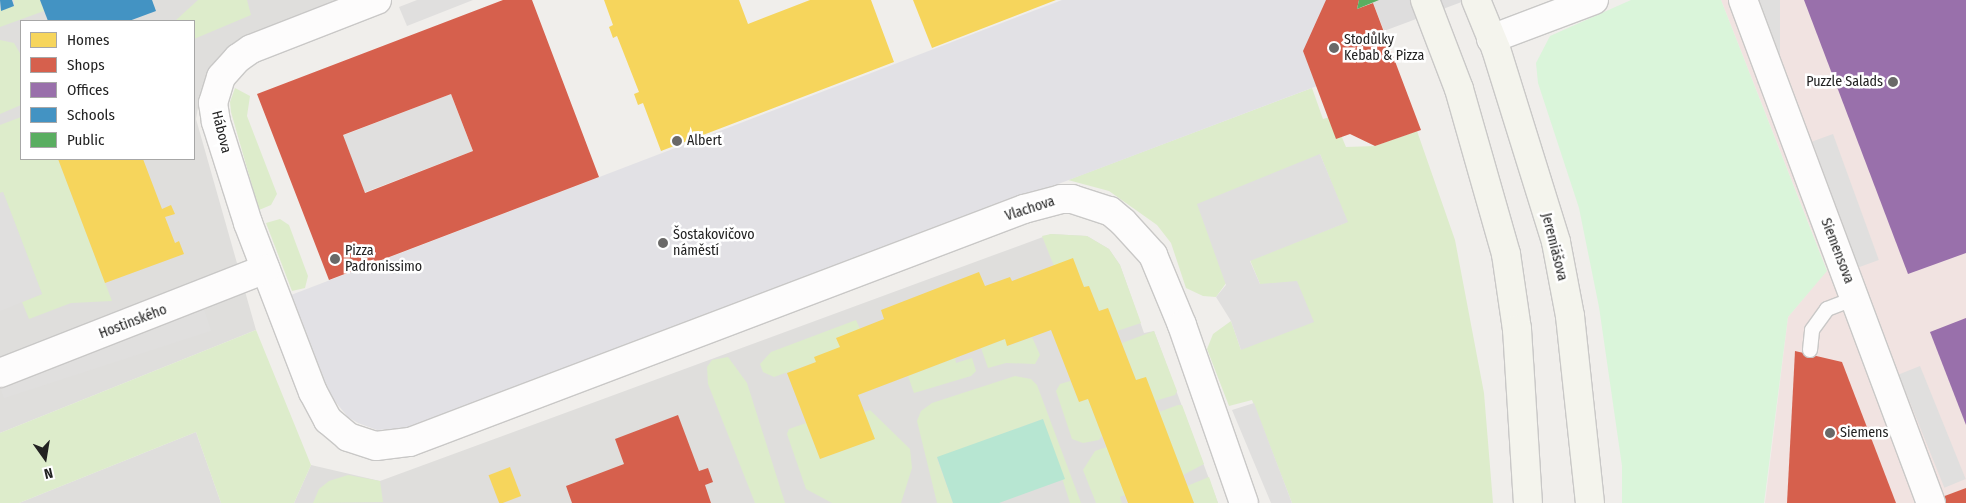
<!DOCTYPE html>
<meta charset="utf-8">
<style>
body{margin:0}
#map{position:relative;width:1966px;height:503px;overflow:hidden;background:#f0eeeb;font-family:"Fira Sans Condensed",sans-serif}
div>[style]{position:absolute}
.residential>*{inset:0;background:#dfdedc}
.commercial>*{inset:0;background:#f1e3e1}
.grass>*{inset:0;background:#ddeccb}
.park>*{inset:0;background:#daf5da}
.pitch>*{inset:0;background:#b7e6d2}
.parking>*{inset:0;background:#e0dfde;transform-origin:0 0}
.plaza>*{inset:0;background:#e2e1e5}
.pier>*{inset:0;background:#dedddd}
.homes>*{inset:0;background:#f6d55c;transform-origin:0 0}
.shops>*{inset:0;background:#d6604d}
.offices>*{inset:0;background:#9970ab}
.schools>*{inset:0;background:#4393c3}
.public>*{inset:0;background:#5aae61}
.roads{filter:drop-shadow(1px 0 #c9c8c7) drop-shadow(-1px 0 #c9c8c7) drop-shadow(0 1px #c9c8c7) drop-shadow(0 -1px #c9c8c7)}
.service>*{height:14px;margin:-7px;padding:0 7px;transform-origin:7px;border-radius:7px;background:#fdfcfc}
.minor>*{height:28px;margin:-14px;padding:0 14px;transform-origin:14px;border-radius:14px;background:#fdfcfc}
.secondary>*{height:28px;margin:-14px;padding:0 14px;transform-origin:14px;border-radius:14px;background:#f4f4ed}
.dots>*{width:14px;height:14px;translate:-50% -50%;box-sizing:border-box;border:2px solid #fff;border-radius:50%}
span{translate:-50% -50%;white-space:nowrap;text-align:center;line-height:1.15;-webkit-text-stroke:5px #fff;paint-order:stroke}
.poi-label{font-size:14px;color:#222}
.left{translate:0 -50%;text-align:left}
.right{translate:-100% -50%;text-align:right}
.street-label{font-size:14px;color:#222}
.legend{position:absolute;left:20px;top:20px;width:175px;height:140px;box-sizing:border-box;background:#fff;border:1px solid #a7a7a7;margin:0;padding:6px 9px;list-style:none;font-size:15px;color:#222}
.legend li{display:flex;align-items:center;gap:10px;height:25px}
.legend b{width:25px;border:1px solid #a7a7a7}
.north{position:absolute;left:20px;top:433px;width:50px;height:50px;-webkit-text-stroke:4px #fff;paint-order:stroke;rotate:167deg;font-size:14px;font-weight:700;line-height:20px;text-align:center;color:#222}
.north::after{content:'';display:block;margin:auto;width:18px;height:22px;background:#222;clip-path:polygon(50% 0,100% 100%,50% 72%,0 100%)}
</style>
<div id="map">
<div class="residential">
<div style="clip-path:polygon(evenodd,0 0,341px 0,287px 20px,245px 41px,219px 60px,201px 90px,196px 119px,256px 330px,0 433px,0 0,21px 21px,194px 21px,194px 159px,21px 159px,21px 21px)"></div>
<div style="clip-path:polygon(1051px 234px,1087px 236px,1109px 249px,1120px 265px,1144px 333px,1154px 331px,1218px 503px,294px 503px,311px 465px,380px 481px)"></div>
<div style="clip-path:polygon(196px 432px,221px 503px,19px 503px)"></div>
</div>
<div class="commercial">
<div style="clip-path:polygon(1721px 0,1966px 0,1966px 503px,1765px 503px,1788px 317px,1827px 270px)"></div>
</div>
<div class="grass">
<div style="clip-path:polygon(14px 0,40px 0,44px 11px,0 27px,0 9px,14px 6px)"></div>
<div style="clip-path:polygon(198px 0,247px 0,251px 15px,194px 39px,194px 21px,175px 21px)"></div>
<div style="clip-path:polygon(0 40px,14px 43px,21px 55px,21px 105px,0 114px)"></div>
<div style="clip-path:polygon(235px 88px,250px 96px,247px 116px,277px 194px,271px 205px,259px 210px,231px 112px,230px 102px)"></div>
<div style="clip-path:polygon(1312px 88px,1323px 119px,1333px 116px,1346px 147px,1375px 146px,1417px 131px,1455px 240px,1484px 393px,1493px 503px,1292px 503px,1252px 400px,1229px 406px,1207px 349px,1213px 334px,1231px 321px,1241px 350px,1260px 284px,1250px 260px,1347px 222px,1320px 154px,1216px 297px,1203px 296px,1186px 288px,1171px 243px,1157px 225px,1109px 191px,1068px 180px)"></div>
<div style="clip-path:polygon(21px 117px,21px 159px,58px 159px,112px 301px,71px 303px,29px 319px,22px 302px,42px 294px,3px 192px,0 193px,0 125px)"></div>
<div style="clip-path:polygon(280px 219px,289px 225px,308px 276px,305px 288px,292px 291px,266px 223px)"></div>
<div style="clip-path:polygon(1051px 234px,1087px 236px,1109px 249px,1120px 265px,1141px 323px,1117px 331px,1108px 308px,1099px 311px,1089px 286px,1084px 287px,1073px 259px,1054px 266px,1042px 236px)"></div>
<div style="clip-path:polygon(856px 320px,860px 329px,836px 338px,840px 347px,816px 362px,774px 377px,763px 372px,760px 364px,771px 352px)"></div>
<div style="clip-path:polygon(256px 330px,311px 465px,294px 503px,221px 503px,196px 432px,19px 503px,0 503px,0 433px)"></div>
<div style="clip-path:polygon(1154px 331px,1177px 391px,1175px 395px,1155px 401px,1136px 380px,1122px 343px)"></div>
<div style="clip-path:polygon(1032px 337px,1040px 355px,1035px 364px,1006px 363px,988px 368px,981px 348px,1005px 339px,1008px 346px)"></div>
<div style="clip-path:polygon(728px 357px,747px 383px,785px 503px,755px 503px,708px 384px,707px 367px,712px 360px)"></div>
<div style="clip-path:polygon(955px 358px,956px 363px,972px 358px,976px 371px,971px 376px,914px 393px,908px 376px)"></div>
<div style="clip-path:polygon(1015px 376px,1031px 379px,1037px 385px,1081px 503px,1070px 503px,1043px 419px,937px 458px,953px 503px,937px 503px,917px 421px,921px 411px,932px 403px)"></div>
<div style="clip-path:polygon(1070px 381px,1079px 402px,1088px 399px,1102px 436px,1099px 440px,1083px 443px,1072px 439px,1056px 391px,1060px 384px)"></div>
<div style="clip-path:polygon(1178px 405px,1182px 405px,1204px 464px,1183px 475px,1159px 412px)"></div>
<div style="clip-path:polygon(870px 410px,910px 449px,912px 468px,901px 503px,832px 503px,806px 489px,787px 434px,789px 429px,806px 423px,820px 459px,874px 439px,864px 412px)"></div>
<div style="clip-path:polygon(1107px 447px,1125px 495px,1120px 497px,1122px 503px,1096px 503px,1083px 470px,1095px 451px)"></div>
<div style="clip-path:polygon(348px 475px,380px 481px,383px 502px,313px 503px,319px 489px,329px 481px)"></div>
<div style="clip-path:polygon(1209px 477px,1218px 503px,1194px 503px,1187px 486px)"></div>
</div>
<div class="park">
<div style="clip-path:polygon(1631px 0,1721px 0,1827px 271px,1788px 317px,1764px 503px,1622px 503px,1622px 466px,1599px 307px,1579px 208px,1538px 83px,1536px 63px,1550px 36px)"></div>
</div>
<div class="pitch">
<div style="clip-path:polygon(1043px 419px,1065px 479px,999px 503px,953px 503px,937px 457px)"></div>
</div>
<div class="parking">
<div style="clip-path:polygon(417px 0,473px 0,407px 26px,399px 7px)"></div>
<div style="left:1757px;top:0;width:23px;height:84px"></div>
<div style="left:451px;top:94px;width:61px;height:116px;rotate:69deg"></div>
<div style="left:1833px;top:134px;width:134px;height:22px;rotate:70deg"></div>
<div style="clip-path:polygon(1320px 154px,1348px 222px,1250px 261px,1260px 284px,1297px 281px,1314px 322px,1241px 350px,1231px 321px,1216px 297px,1226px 285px,1197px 204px)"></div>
<div style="clip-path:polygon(3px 192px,42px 294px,0 311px,0 193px)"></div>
<div style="left:204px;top:309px;width:23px;height:218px;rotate:72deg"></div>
<div style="left:1920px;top:366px;width:122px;height:23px;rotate:68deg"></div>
<div style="clip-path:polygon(1254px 403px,1268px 440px,1292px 503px,1271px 503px,1232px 410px)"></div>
</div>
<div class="plaza">
<div style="clip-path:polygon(1062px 0,1326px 0,1317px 86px,414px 428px,377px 430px,358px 423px,348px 417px,328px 393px,291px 295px)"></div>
</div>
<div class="pier">
<div style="clip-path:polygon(1372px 0,1467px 0,1384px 31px)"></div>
</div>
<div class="homes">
<div style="clip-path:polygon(604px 0,739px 0,748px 24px,810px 0,871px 0,894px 62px,661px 151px,643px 103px,638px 105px,634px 94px,639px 92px,617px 36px,613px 38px,609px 27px,613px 25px)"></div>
<div style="clip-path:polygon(913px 0,1056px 0,932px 48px)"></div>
<div style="clip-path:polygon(58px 159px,143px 159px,162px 209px,171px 205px,175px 214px,165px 217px,175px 243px,179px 241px,184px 254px,105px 283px)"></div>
<div style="clip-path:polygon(1073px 258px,1084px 287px,1089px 286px,1099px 311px,1108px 308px,1136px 380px,1146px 377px,1194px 503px,1128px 503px,1088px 399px,1079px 402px,1051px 330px,1007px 346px,1005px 339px,858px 395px,875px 439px,820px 459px,787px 373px,816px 362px,814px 357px,840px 347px,836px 338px,884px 319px,881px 310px,979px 272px,985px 286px,1010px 277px,1012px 281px)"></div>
<div style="left:510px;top:467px;width:31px;height:23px;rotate:69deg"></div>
</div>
<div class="shops">
<div style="clip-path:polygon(evenodd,503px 0,532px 0,599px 177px,329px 280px,257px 94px,503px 0,451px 94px,473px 151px,365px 193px,343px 135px,451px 94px)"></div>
<div style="clip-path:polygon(1326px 0,1359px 0,1357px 9px,1373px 3px,1421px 130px,1375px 146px,1350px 134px,1336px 139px,1303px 51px)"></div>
<div style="clip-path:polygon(1795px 351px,1842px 362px,1896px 503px,1787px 503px)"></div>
<div style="clip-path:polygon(678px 415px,699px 471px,708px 468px,713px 482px,705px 485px,711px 503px,572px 503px,566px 486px,624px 464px,615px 439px)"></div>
<div style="clip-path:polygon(1966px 488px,1966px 503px,1926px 503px)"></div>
</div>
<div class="offices">
<div style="clip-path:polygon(1804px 0,1966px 0,1966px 253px,1908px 274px)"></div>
<div style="clip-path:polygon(1966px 318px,1966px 425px,1930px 332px)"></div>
</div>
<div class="schools">
<div style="clip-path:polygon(0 0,12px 0,14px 6px,1px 11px)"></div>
<div style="clip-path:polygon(40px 0,152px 0,156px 11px,129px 21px,48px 21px)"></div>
</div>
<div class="public">
<div style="clip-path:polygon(1359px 0,1379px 0,1357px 9px)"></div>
</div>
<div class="roads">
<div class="service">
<div style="left:1810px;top:350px;width:20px;rotate:-84deg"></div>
<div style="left:1812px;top:330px;width:26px;rotate:-54deg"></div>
<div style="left:1827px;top:309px;width:30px;rotate:-21deg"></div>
</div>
<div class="minor">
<div style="left:377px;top:0;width:135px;rotate:158.7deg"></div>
<div style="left:251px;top:49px;width:16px;rotate:145deg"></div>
<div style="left:238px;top:58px;width:25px;rotate:132deg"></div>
<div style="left:221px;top:77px;width:27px;rotate:107deg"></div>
<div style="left:213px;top:103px;width:19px;rotate:81deg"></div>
<div style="left:216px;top:122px;width:106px;rotate:72.4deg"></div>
<div style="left:248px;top:223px;width:181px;rotate:69deg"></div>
<div style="left:313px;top:392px;width:32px;rotate:62deg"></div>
<div style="left:328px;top:420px;width:26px;rotate:40deg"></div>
<div style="left:348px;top:437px;width:29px;rotate:18deg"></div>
<div style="left:376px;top:446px;width:34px;rotate:-7deg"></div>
<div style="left:410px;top:442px;width:657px;rotate:-20.78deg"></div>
<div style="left:1024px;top:209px;width:38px;rotate:-15deg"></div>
<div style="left:1061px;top:199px;width:11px"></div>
<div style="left:1072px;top:199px;width:40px;rotate:18deg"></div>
<div style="left:1110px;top:211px;width:17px;rotate:40deg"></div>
<div style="left:1123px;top:222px;width:45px;rotate:47.7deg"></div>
<div style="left:1153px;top:255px;width:76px;rotate:67.5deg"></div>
<div style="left:1182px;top:325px;width:188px;rotate:70.8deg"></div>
<div style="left:1743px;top:0;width:537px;rotate:69.51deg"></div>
<div style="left:1491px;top:39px;width:110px;rotate:-20.7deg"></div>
<div style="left:0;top:373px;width:285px;rotate:-21.4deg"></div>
</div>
<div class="secondary">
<div style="left:1425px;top:0;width:95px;rotate:69.1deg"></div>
<div style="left:1459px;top:89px;width:172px;rotate:74.1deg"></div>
<div style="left:1506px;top:254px;width:76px;rotate:81.7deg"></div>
<div style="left:1517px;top:329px;width:174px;rotate:86.4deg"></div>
<div style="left:1476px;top:0;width:53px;rotate:67.8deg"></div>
<div style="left:1496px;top:49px;width:202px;rotate:72.7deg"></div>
<div style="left:1556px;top:242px;width:75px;rotate:79.3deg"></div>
<div style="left:1570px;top:316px;width:188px;rotate:83.9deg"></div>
</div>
</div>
<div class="dots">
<div style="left:1334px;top:48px;background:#6a6968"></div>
<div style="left:1893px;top:82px;background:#6a6968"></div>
<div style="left:677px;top:141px;background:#6a6968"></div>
<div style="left:663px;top:243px;background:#6a6968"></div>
<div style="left:335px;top:259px;background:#6a6968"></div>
<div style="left:1830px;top:433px;background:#6a6968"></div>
</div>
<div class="poi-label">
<span class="left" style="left:1344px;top:48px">Stodůlky<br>Kebab &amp; Pizza</span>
<span class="right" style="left:1883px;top:82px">Puzzle Salads</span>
<span class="left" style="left:687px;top:141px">Albert</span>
<span class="left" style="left:673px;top:243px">Šostakovičovo<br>náměstí</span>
<span class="left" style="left:345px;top:259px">Pizza<br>Padronissimo</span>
<span class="left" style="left:1840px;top:433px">Siemens</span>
</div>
<div class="street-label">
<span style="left:221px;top:132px;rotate:76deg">Hábova</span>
<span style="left:1030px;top:209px;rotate:-18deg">Vlachova</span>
<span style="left:1554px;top:247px;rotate:76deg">Jeremiášova</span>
<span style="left:1837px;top:251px;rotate:69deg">Siemensova</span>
<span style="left:133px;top:322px;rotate:-21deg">Hostinského</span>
</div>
<ul class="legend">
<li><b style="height:14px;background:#f6d55c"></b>Homes</li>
<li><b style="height:14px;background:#d6604d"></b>Shops</li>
<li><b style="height:14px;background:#9970ab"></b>Offices</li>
<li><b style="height:14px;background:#4393c3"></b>Schools</li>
<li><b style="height:14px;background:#5aae61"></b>Public</li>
</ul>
<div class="north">N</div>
</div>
